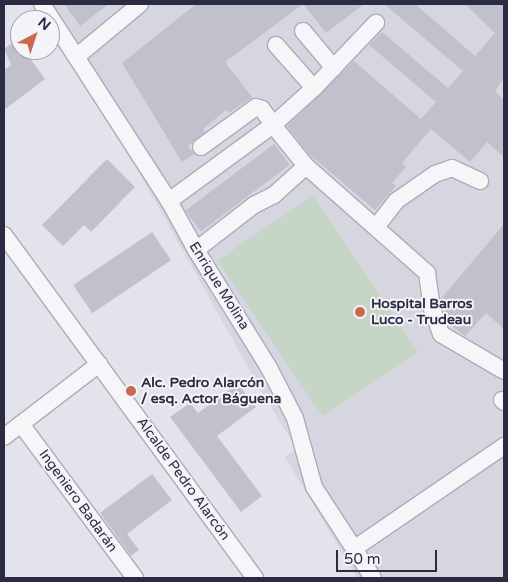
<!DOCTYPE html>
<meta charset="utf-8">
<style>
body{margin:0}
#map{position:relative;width:508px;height:582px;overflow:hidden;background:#e3e4eb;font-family:"Varela Round",sans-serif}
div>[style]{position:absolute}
.built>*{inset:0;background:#d5d6e0}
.green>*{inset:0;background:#c5d5c6;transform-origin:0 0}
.building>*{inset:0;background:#c1c1ce;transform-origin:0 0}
.roads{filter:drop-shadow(1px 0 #acacb9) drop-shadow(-1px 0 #acacb9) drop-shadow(0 1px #acacb9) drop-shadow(0 -1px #acacb9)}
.minor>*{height:16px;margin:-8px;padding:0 8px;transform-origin:8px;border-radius:8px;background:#f6f6f9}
.dots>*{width:14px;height:14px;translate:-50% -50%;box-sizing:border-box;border:2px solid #f3f3f8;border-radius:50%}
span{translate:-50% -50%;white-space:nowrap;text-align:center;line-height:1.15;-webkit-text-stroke:4px #f3f3f8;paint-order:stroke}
.street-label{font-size:14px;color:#2b2b43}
.poi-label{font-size:14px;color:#2b2b43;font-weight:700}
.left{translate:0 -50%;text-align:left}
.frame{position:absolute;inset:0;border:5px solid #2b2b43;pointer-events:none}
.north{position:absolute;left:10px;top:10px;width:50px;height:50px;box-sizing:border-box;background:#f3f3f8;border:1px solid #a3a3b0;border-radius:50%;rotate:40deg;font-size:14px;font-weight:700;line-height:20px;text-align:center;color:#2b2b43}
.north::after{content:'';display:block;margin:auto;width:18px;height:22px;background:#cb684d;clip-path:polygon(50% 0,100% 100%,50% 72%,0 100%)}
.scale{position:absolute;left:336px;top:550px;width:101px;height:22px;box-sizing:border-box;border:2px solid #2b2b43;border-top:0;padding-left:6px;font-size:15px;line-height:18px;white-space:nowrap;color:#2b2b43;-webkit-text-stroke:4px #f3f3f8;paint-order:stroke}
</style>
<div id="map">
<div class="built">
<div style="clip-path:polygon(32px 4px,504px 4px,504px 578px,357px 578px,285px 457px,297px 449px,264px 396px,122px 142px,50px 32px,50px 20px,42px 20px)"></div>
</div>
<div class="green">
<div style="left:313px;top:196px;width:188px;height:115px;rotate:56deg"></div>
</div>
<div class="building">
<div style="clip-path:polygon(64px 4px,109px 4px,80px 26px)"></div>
<div style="clip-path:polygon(196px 4px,303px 4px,225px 62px,252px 97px,229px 113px,226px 110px,203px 129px,205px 132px,188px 146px,194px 154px,182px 162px,122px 63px)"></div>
<div style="clip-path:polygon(303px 4px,364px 4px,326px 33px)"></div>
<div style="clip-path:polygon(384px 4px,415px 4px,475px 56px,495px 33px,465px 4px,504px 4px,504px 78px,495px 91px,504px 100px,504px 157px,487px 142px,470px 162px,431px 129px,402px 163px,406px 167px,392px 183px,396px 186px,375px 210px,309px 154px,287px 126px,354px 61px,421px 119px,436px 102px,369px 45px,382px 32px,448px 88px,463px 71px)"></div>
<div style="clip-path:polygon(16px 40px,20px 50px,24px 50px,45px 79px,4px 110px,4px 70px,11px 65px,4px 49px)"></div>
<div style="left:274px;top:144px;width:26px;height:111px;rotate:53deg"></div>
<div style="clip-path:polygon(107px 159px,135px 187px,91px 232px,84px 225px,63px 246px,42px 225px)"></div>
<div style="clip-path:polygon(504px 224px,504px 329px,486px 313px,465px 336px,448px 323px,441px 299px)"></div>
<div style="left:152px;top:232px;width:34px;height:95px;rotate:56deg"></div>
<div style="clip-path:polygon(238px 384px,256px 407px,217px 436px,262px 496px,241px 512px,170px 417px,190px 403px,198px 413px)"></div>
<div style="clip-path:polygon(152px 474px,172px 500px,127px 534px,139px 550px,131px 556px,100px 513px)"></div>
</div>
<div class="roads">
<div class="minor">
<div style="left:42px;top:4px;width:234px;rotate:57.2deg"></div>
<div style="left:169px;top:201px;width:56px;rotate:61.1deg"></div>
<div style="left:196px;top:250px;width:137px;rotate:58.2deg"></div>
<div style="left:268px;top:366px;width:59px;rotate:62.6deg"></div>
<div style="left:295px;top:418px;width:72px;rotate:74.6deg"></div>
<div style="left:314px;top:487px;width:108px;rotate:57deg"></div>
<div style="left:303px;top:31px;width:48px;rotate:50deg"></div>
<div style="left:276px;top:45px;width:57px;rotate:48.5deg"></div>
<div style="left:76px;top:57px;width:83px;rotate:-39.6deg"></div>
<div style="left:201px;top:147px;width:68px;rotate:-36deg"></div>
<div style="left:256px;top:107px;width:6px;rotate:18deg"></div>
<div style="left:262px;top:109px;width:19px;rotate:55deg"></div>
<div style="left:273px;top:125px;width:55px;rotate:-42.1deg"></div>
<div style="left:314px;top:88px;width:90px;rotate:-46.4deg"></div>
<div style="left:169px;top:201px;width:129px;rotate:-36.2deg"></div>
<div style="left:273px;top:125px;width:53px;rotate:51.2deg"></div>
<div style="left:306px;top:166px;width:162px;rotate:41.5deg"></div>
<div style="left:427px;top:273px;width:36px;rotate:82deg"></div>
<div style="left:432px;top:309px;width:27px;rotate:70deg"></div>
<div style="left:441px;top:334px;width:73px;rotate:30.4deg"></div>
<div style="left:376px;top:227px;width:33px;rotate:-52deg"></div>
<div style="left:396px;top:201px;width:47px;rotate:-34.7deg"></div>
<div style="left:435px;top:174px;width:18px;rotate:-19deg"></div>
<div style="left:452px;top:168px;width:31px;rotate:25deg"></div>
<div style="left:4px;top:235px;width:425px;rotate:53.8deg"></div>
<div style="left:196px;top:250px;width:73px;rotate:-37.8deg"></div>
<div style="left:254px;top:205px;width:22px;rotate:-27deg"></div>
<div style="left:274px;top:195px;width:43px;rotate:-42.2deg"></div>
<div style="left:502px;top:400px;width:3px;rotate:45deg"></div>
<div style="left:21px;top:424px;width:192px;rotate:53.5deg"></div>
<div style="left:4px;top:437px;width:120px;rotate:-37.5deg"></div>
<div style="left:355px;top:548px;width:181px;rotate:-34.4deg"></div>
</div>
</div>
<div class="dots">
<div style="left:360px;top:312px;background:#cb684d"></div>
<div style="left:131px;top:391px;background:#cb684d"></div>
</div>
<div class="street-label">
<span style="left:219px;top:286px;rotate:58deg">Enrique Molina</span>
<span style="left:183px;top:479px;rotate:54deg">Alcalde Pedro Alarcón</span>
<span style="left:78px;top:501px;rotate:54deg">Ingeniero Badarán</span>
</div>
<div class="poi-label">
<span class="left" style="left:371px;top:312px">Hospital Barros<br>Luco - Trudeau</span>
<span class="left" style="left:141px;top:391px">Alc. Pedro Alarcón<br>/ esq. Actor Báguena</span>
</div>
<div class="frame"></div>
<div class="north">N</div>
<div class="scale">50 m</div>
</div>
